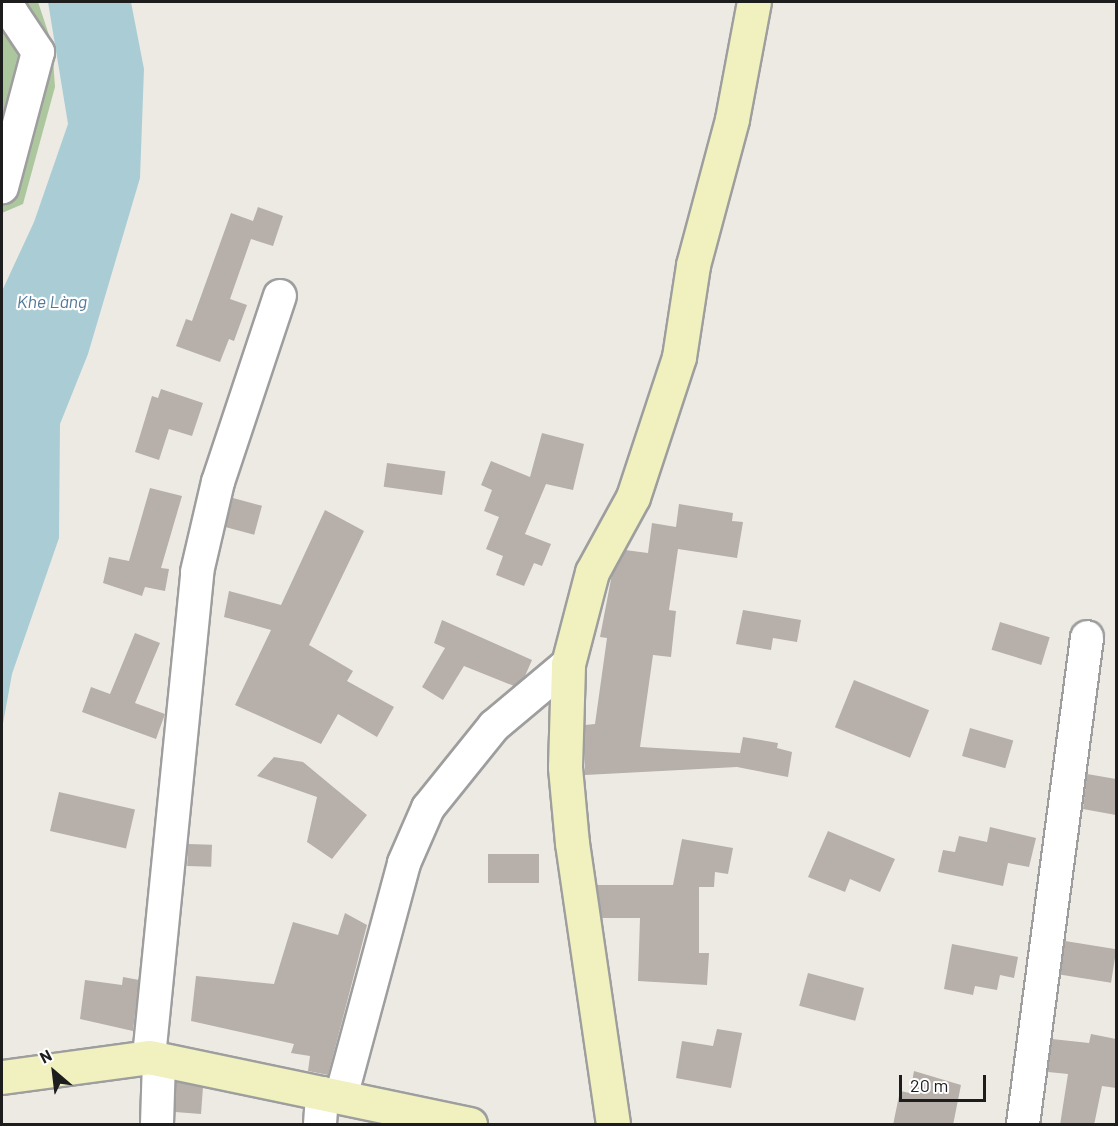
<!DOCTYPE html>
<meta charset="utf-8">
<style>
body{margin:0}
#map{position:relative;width:1118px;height:1126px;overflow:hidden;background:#edeae4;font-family:Barlow,sans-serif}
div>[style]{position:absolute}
.forest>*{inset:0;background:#acc79e}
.water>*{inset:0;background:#aacdd5}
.building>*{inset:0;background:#b6afaa;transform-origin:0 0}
.roads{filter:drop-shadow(2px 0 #9e9e9e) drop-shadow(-2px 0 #9e9e9e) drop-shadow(0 2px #9e9e9e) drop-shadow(0 -2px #9e9e9e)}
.street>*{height:32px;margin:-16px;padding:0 16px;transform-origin:16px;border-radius:16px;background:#fff}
.secondary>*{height:33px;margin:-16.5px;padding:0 16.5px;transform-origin:16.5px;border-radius:16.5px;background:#f0f1be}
span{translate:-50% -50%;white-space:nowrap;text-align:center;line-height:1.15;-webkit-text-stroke:4.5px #fff;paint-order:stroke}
.water-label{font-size:18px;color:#537999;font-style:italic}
.frame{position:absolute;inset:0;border:3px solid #1d1d1d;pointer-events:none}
.north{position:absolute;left:24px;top:1042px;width:60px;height:60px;-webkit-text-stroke:4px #fff;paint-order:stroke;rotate:332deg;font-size:16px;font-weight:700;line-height:24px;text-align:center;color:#1d1d1d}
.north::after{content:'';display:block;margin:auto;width:21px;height:27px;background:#1d1d1d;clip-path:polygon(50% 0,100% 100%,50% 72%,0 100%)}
.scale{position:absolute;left:899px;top:1075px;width:87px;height:27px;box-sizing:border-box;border:3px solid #1d1d1d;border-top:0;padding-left:8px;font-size:18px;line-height:21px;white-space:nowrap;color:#1d1d1d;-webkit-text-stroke:4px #fff;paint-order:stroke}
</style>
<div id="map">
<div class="forest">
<div style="clip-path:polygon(2px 2px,38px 2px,52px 44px,55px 87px,23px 204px,2px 213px)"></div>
</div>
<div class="water">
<div style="clip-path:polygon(48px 2px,131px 2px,144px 69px,140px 178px,88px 354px,60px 424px,59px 538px,12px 674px,2px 729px,2px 291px,34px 222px,68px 124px)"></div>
</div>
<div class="building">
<div style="clip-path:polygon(258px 207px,283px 216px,273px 246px,251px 239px,230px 299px,247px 305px,234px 341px,229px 339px,220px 362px,176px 346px,186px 319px,192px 321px,231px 213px,253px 221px)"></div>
<div style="clip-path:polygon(161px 389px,203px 403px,192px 436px,169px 429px,159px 460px,135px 452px,152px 396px,158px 398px)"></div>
<div style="clip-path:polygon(542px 433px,584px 444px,573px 490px,546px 484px,525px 534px,551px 544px,542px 566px,534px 563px,524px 586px,496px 575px,503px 556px,486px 549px,499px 517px,484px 511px,492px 490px,481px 485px,491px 461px,530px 477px)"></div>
<div style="left:387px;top:463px;width:59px;height:24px;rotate:8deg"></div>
<div style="clip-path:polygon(150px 488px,182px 496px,161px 568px,169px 569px,165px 591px,145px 587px,142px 596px,103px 583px,109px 557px,129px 561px)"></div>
<div style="left:233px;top:498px;width:30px;height:30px;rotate:15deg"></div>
<div style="clip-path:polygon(679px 504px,733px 513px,732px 521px,743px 522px,737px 558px,678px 549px,669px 610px,676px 611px,671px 657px,653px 655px,640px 747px,740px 753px,743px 737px,778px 743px,777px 748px,792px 752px,788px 777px,737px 767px,585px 775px,585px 725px,595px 724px,607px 638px,600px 637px,612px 574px,625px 550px,648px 553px,652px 523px,676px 527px)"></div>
<div style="clip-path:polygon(325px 510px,364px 531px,309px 645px,353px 671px,347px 681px,394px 707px,377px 737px,338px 714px,321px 744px,235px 705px,271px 630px,224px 617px,229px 591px,281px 605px)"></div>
<div style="clip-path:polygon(743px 610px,801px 620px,797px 642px,773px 638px,771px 650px,736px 644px)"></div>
<div style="clip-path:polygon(442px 620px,532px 660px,525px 676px,514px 686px,464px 666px,443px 700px,422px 687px,445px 648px,434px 643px)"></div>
<div style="left:1000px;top:622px;width:52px;height:29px;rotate:17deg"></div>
<div style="clip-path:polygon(135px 633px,160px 643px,135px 703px,165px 714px,156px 739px,82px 712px,91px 687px,110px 694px)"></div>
<div style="left:854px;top:680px;width:81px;height:51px;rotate:22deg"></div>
<div style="left:970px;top:728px;width:45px;height:29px;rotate:16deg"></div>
<div style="clip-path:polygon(274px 757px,303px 762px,367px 815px,332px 859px,307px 842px,317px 797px,257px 776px)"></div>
<div style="clip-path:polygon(1087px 774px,1116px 779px,1116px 815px,1083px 809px)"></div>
<div style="left:59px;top:792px;width:78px;height:40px;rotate:13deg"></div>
<div style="clip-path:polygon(990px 827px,1036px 838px,1029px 867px,1008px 863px,1003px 886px,938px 872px,943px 850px,955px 852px,959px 836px,987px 842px)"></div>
<div style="clip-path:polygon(828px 831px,895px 859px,880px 892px,850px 879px,845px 892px,808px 877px)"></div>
<div style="clip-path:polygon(682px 839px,733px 848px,728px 874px,715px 872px,714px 887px,699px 887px,699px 953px,709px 953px,707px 985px,638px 981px,640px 918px,602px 918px,597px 885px,673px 885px)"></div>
<div style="left:188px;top:844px;width:24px;height:22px;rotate:2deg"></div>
<div style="left:488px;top:854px;width:51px;height:29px"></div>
<div style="clip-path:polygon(345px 913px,367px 925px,328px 1075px,308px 1071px,310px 1056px,291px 1053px,294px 1044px,191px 1021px,196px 976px,274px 984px,293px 922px,338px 935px)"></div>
<div style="left:1065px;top:941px;width:52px;height:34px;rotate:9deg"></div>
<div style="clip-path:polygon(952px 944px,1018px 957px,1014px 978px,1000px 975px,997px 990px,975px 986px,973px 995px,944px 989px)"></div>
<div style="left:808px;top:973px;width:58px;height:34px;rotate:15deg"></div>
<div style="clip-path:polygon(123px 977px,139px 980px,133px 1031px,80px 1019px,85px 980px,122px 985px)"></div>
<div style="clip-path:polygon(717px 1029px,742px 1033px,731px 1088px,676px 1078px,682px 1041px,713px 1046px)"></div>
<div style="clip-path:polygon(1091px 1034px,1116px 1039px,1116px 1088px,1102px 1086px,1094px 1125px,1060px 1125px,1068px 1074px,1048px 1072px,1052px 1039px,1089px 1043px)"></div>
<div style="clip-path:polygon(914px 1071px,961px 1085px,953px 1125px,893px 1125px,900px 1091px,910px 1093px)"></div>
<div style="clip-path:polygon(176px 1082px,203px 1087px,201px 1114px,175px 1112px)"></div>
</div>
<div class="roads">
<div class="street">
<div style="left:2px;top:9px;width:11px;rotate:22deg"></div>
<div style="left:12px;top:13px;width:47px;rotate:56.3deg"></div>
<div style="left:38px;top:52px;width:140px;rotate:104.9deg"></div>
<div style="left:149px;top:1057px;width:487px;rotate:-84.3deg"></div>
<div style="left:197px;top:572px;width:92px;rotate:-76.9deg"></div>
<div style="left:218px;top:482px;width:196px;rotate:-71.6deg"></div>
<div style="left:341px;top:1097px;width:242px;rotate:-74.9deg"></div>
<div style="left:404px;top:863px;width:60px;rotate:-66.4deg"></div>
<div style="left:428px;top:808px;width:105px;rotate:-51.2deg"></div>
<div style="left:494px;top:726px;width:97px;rotate:-40deg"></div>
<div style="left:157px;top:1124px;width:64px;rotate:-88.2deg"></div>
<div style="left:320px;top:1124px;width:31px;rotate:-86deg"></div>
<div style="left:1023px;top:1124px;width:491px;rotate:-82.5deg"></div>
</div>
<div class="secondary">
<div style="left:2px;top:1077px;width:148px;rotate:-7.7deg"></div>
<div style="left:149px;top:1057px;width:328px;rotate:11.8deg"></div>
<div style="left:613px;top:1124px;width:284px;rotate:-98.3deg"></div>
<div style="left:572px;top:843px;width:76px;rotate:-95.3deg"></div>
<div style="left:565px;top:767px;width:103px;rotate:-88.3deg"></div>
<div style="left:568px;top:664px;width:95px;rotate:-75.4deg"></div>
<div style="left:592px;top:572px;width:85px;rotate:-61.3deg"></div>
<div style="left:633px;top:497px;width:147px;rotate:-71.8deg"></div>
<div style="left:679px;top:357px;width:93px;rotate:-81.3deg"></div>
<div style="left:693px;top:265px;width:151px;rotate:-75deg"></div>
<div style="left:732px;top:119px;width:119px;rotate:-79.4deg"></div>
</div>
</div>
<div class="water-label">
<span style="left:52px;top:301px">Khe Làng</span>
</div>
<div class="frame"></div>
<div class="north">N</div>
<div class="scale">20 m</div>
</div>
